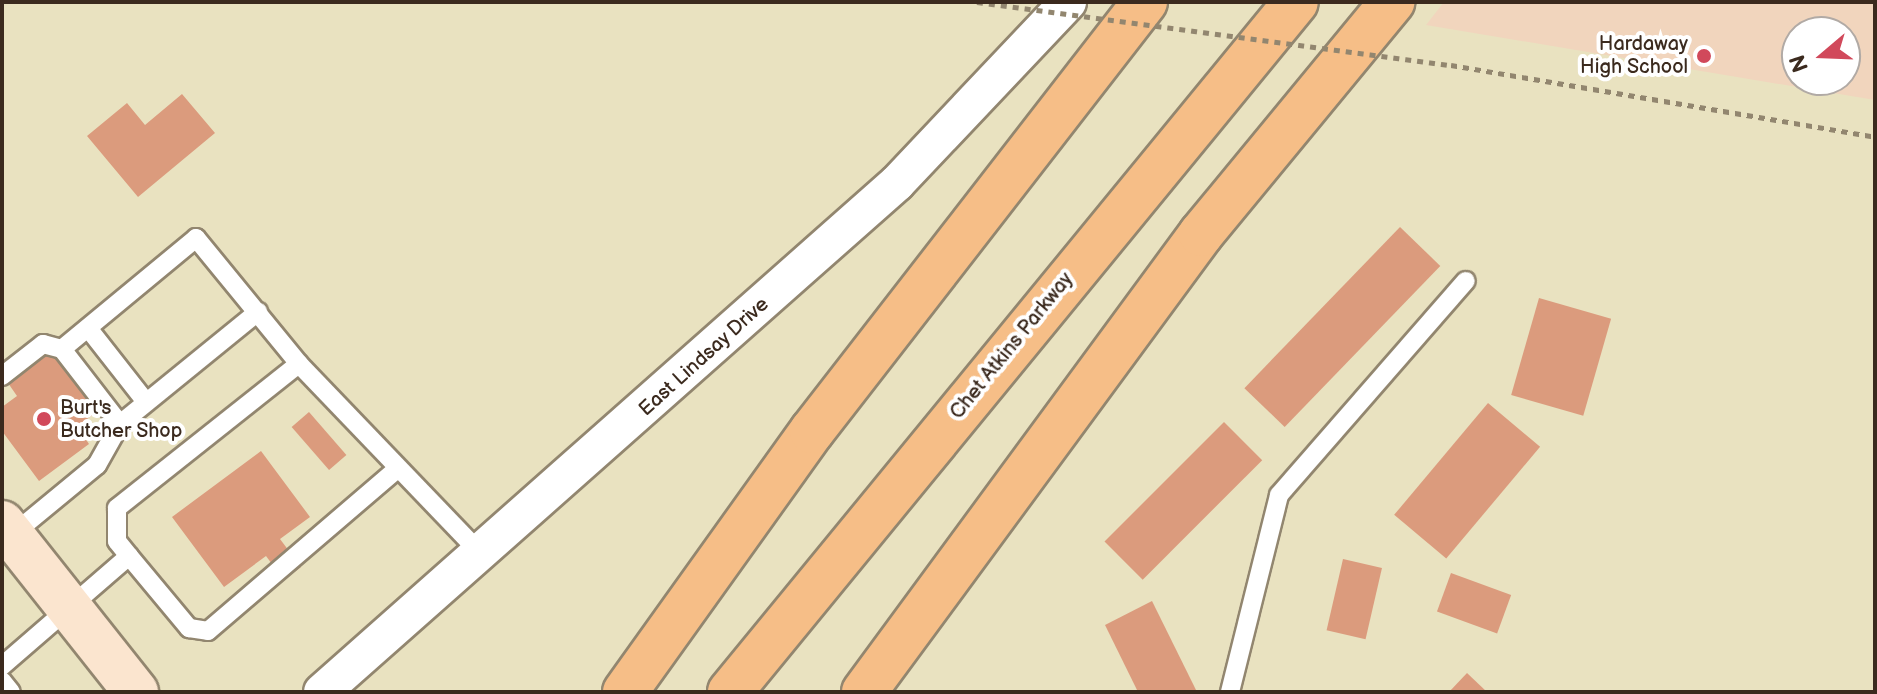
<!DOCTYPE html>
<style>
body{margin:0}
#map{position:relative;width:1877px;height:694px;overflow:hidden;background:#e9e2c0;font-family:"Balsamiq Sans",sans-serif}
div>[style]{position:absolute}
.built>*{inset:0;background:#f1d5bd}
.building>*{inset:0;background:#db9b7d;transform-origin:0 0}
.path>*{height:5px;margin-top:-2.5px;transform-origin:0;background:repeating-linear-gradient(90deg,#92866f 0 6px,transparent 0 12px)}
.roads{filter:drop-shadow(2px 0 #92866f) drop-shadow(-2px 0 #92866f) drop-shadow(0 2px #92866f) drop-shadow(0 -2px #92866f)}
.service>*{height:18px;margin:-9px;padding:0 9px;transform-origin:9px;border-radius:9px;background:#fff}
.minor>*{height:36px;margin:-18px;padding:0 18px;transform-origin:18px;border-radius:18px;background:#fff}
.secondary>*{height:44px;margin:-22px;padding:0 22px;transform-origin:22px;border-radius:22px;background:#fbe5cf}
.motorway>*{height:44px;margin:-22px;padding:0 22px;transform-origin:22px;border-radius:22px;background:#f6be87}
.path-bridge>*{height:5px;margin-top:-2.5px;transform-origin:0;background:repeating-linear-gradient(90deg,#92866f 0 6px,transparent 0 12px)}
.dots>*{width:22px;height:22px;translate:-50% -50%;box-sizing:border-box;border:4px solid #fff;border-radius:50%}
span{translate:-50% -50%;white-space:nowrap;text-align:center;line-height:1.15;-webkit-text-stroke:8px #fff;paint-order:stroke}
.poi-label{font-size:20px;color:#3b2a1e}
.right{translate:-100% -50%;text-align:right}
.left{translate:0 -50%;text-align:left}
.street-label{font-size:20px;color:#3b2a1e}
.frame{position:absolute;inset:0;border:4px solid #3b2a1e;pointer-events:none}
.north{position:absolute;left:1781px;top:16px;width:80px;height:80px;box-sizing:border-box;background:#fff;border:2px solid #b1aaa5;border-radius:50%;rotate:251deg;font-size:22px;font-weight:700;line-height:32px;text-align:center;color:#3b2a1e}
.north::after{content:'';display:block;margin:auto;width:28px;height:36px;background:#d1495b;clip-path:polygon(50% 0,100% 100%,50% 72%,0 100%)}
</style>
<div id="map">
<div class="built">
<div style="clip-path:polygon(evenodd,1444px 2px,1875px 2px,1875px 100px,1426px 25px,1444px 2px,1797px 32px,1845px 32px,1845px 80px,1797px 80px,1797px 32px)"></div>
</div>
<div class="building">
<div style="clip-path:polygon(182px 94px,215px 133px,138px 197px,87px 136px,127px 103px,145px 125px)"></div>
<div style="left:1400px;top:227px;width:56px;height:224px;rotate:44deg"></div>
<div style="left:1539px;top:298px;width:75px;height:101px;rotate:16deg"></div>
<div style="clip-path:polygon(53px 350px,97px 412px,77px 426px,89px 444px,39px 481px,2px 431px,2px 407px,17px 396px,8px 383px)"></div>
<div style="left:1488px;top:403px;width:68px;height:146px;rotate:40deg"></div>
<div style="left:309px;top:412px;width:57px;height:23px;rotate:49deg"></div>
<div style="left:1224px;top:422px;width:54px;height:169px;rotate:45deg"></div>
<div style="clip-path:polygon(261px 451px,310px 517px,280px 539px,301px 567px,284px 580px,266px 556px,224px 587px,172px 517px)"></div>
<div style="left:1343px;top:559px;width:40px;height:73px;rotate:13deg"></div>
<div style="left:1451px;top:573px;width:64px;height:41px;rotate:20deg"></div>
<div style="clip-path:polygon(1152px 601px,1197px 692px,1138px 692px,1105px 625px)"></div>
<div style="clip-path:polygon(1467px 673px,1487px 692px,1449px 692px)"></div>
</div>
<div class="path">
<div style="left:1451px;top:65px;width:430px;rotate:9.6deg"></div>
</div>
<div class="roads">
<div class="service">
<div style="left:88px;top:328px;width:94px;rotate:51.9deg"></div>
<div style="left:62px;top:349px;width:174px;rotate:-39.6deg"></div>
<div style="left:196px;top:238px;width:163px;rotate:50.7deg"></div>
<div style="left:299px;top:364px;width:265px;rotate:46.2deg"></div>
<div style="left:2px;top:376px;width:52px;rotate:-38deg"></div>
<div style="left:43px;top:344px;width:20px;rotate:15deg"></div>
<div style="left:62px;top:349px;width:95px;rotate:52.3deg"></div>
<div style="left:12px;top:535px;width:110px;rotate:-39.5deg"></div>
<div style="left:97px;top:465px;width:47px;rotate:-60.7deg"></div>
<div style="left:120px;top:424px;width:178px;rotate:-39.1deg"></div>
<div style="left:129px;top:556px;width:94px;rotate:50.2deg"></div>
<div style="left:189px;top:628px;width:19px;rotate:9deg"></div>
<div style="left:208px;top:631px;width:250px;rotate:-40.6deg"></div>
<div style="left:2px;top:666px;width:168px;rotate:-40.9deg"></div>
<div style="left:129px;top:556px;width:19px;rotate:-129deg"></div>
<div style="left:117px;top:541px;width:33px;rotate:-90deg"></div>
<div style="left:117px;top:508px;width:232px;rotate:-38.4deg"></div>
<div style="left:2px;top:681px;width:14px;rotate:51deg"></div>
<div style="left:1230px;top:692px;width:203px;rotate:-76deg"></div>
<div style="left:1279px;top:495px;width:284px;rotate:-48.9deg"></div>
</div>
<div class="minor">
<div style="left:322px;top:692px;width:768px;rotate:-41.52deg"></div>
<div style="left:897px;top:183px;width:249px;rotate:-46.6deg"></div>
</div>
<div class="secondary">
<div style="left:2px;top:523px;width:216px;rotate:51.6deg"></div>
</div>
<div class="motorway">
<div style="left:625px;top:692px;width:321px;rotate:-54.4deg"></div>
<div style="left:812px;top:431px;width:543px;rotate:-52.18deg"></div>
<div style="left:730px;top:692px;width:892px;rotate:-50.64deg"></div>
<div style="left:864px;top:692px;width:569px;rotate:-53.65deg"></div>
<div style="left:1201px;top:234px;width:301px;rotate:-50.5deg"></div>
</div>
</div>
<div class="path-bridge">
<div style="left:977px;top:2px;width:478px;rotate:7.6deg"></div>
</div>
<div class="dots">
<div style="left:1704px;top:56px;background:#d1495b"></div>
<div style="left:44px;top:419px;background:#d1495b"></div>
</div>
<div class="poi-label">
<span class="right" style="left:1688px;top:56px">Hardaway<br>High School</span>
<span class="left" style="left:60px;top:420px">Burt's<br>Butcher Shop</span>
</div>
<div class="street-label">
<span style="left:1012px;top:346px;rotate:-51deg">Chet Atkins Parkway</span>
<span style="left:704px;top:357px;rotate:-42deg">East Lindsay Drive</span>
</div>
<div class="frame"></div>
<div class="north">N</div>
</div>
